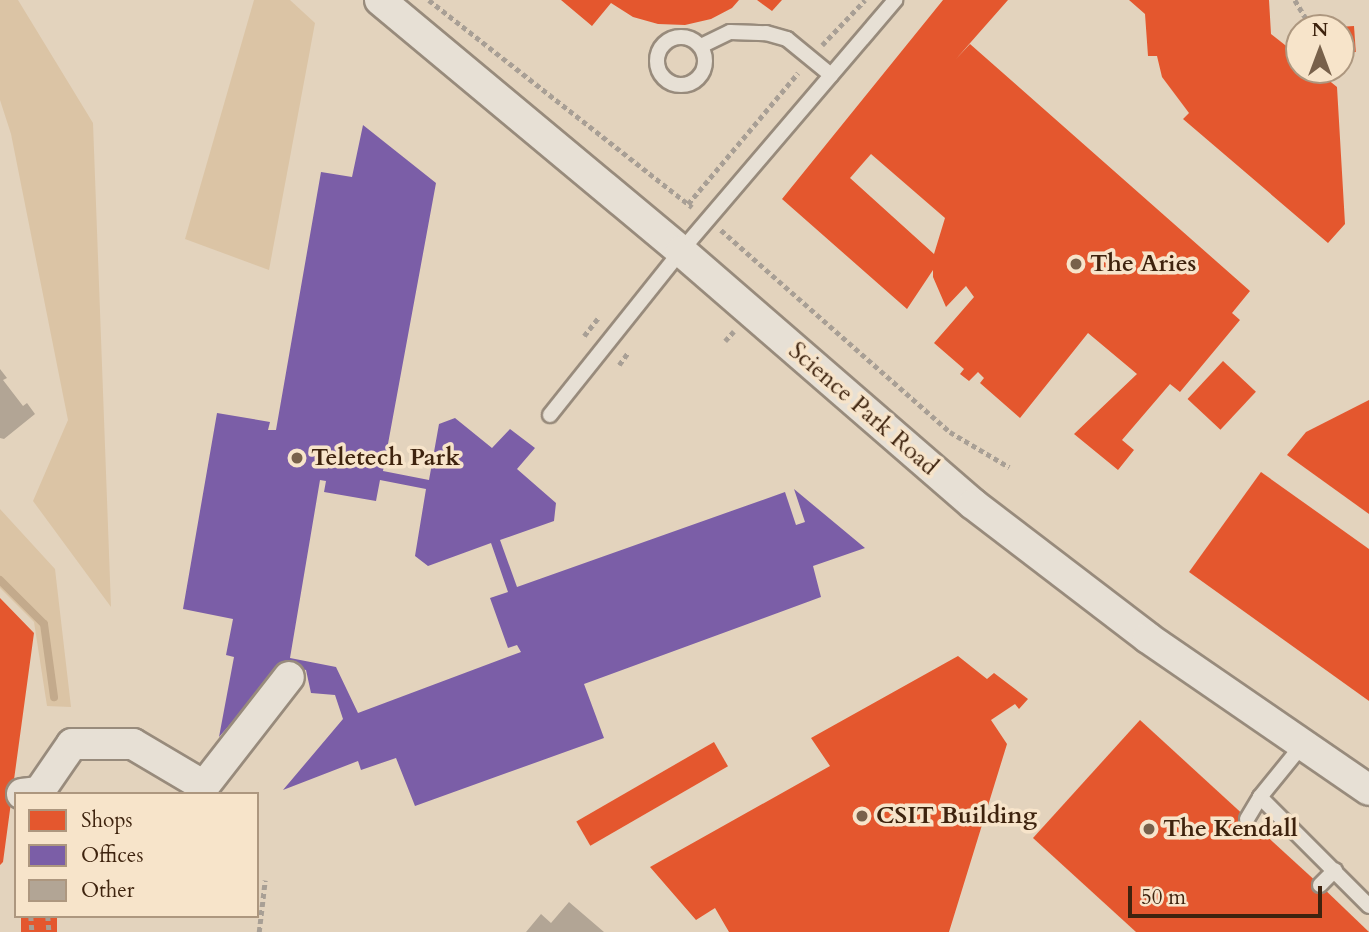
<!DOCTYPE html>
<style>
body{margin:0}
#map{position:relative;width:1369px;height:932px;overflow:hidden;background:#e3d3bd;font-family:Cardo,serif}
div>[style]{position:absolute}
.green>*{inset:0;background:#dbc4a5}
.shops>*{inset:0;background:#e4572e;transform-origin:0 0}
.offices>*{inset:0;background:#7b5ea7}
.stream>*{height:8px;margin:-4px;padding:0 4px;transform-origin:4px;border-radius:4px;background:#c3aa8c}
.building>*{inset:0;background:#b2a595}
.path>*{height:4.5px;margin-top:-2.25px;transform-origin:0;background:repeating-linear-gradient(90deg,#a89f95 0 5px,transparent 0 8.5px)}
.roads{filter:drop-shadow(2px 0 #988b7c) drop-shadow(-2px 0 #988b7c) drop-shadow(0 2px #988b7c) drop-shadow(0 -2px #988b7c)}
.lane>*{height:14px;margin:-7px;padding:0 7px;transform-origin:7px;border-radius:7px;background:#e7e0d5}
.lane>.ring{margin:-7px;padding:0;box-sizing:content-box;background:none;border:14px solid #e7e0d5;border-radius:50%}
.street>*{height:30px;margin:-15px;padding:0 15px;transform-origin:15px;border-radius:15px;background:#e7e0d5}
.dots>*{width:19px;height:19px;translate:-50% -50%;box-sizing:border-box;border:4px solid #f7e4ca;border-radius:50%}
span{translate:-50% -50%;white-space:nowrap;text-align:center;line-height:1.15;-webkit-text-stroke:7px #f7e4ca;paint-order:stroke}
.poi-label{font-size:24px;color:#3e230e;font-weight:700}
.left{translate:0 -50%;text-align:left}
.street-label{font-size:24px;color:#3e230e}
.legend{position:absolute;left:14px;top:792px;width:245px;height:126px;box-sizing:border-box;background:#f7e4ca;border:2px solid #ad977f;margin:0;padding:9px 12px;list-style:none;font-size:21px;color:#3e230e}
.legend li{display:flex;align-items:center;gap:14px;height:35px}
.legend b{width:35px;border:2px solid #ad977f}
.north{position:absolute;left:1285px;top:14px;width:70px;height:70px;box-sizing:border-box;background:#f7e4ca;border:2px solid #ad977f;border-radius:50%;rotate:0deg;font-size:19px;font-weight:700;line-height:28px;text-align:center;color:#3e230e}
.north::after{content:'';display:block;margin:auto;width:24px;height:32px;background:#78614b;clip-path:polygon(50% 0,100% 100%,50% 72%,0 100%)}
.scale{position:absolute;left:1128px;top:886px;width:194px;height:32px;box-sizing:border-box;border:4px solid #3e230e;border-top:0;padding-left:9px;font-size:21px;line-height:24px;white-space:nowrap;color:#3e230e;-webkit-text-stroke:5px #f7e4ca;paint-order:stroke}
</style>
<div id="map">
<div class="green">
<div style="clip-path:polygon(0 0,18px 0,93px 123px,111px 607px,33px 501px,68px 420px,11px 134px,0 100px)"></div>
<div style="clip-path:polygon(254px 0,290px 0,315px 23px,269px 270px,185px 239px)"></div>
<div style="clip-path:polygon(0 509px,55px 569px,71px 707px,47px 706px,34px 622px,0 588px)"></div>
</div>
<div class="shops">
<div style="clip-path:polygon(561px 0,739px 0,732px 8px,711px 19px,685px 25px,658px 24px,633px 17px,611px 3px,592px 26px)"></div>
<div style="clip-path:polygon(757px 0,782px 0,772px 11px)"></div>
<div style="clip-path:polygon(evenodd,943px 0,1008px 0,956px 59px,970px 44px,1250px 291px,1232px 313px,1240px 320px,1180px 392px,1170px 384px,1122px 440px,1134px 450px,1118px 470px,1074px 434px,1137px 374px,1088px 333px,1020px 418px,980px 383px,984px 378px,978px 372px,969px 381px,960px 374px,964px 369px,934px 343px,974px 297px,966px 286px,946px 307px,933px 277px,933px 270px,907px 309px,782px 199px,943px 0,871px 154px,945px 218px,934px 254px,850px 178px,871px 154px)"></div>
<div style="clip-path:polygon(1129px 0,1269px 0,1271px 34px,1299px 56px,1299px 70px,1316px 70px,1337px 87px,1345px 224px,1328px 243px,1183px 119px,1189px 113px,1162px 77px,1157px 56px,1148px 56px,1145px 14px)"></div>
<div style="left:1354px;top:26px;width:26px;height:12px;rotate:86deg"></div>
<div style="left:1223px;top:361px;width:45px;height:52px;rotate:43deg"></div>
<div style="clip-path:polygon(1369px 400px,1369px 514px,1287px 455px,1306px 432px)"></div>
<div style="clip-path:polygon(1261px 472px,1369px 549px,1369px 701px,1189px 572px)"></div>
<div style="clip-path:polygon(0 598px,34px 633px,13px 787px,16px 817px,12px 795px,3px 862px,0 865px)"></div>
<div style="clip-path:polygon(958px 656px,987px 679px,994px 673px,1028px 699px,1019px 709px,1015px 704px,991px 720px,1007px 744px,949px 932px,729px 932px,715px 908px,696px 920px,650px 867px,830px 766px,811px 738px)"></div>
<div style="clip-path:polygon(1140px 720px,1320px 885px,1369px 932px,1136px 932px,1033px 838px)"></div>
<div style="left:714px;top:742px;width:28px;height:159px;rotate:60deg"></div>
<div style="left:21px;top:916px;width:36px;height:16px"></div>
</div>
<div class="offices">
<div style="clip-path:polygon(evenodd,363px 125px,436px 183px,383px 471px,429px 480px,439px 424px,455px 418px,492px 448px,510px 429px,535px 448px,517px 469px,556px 503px,554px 521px,500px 540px,517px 587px,785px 492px,796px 525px,805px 522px,794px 489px,865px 548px,813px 566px,821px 597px,584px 684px,604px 738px,415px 806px,396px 758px,361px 770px,358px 761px,283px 790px,343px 719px,335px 695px,311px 693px,306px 670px,282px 665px,219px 737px,234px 657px,226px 655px,233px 619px,183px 609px,217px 413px,270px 422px,268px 430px,276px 430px,321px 172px,352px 177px,363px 125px,320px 480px,326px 481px,324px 492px,376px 501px,380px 480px,426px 489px,415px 556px,428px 566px,491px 543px,508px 592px,490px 598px,508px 648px,517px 645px,521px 652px,358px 713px,336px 667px,290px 658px,320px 480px)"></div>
</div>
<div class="stream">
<div style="left:0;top:580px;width:62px;rotate:45deg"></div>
<div style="left:44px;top:624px;width:74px;rotate:82.2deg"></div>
</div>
<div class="building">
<div style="clip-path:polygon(0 369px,7px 378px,3px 380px,23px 406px,27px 403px,35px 414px,4px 439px,0 438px)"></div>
<div style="clip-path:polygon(569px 902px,604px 932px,526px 932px,541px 914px,551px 923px)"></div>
</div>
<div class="path">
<div style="left:429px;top:0;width:335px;rotate:38.2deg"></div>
<div style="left:1295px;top:0;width:23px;rotate:59deg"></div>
<div style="left:1307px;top:20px;width:8px;rotate:97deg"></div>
<div style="left:822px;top:45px;width:62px;rotate:-46.3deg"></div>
<div style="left:1296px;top:54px;width:6px;rotate:-59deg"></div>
<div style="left:688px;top:204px;width:171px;rotate:-50deg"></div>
<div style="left:721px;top:230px;width:305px;rotate:41.4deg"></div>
<div style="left:950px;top:432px;width:69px;rotate:30.7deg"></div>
<div style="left:584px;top:336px;width:24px;rotate:-52deg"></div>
<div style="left:725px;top:341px;width:13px;rotate:-48deg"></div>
<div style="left:619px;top:365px;width:14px;rotate:-54deg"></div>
<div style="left:31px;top:916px;width:16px;rotate:86deg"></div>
<div style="left:48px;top:916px;width:16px;rotate:86deg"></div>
<div style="left:259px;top:932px;width:52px;rotate:-83.4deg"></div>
</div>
<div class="roads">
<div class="lane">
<div class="ring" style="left:657px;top:37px;width:34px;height:34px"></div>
<div style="left:701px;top:46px;width:32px;rotate:-26deg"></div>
<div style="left:730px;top:32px;width:36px;rotate:2deg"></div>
<div style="left:766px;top:33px;width:22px;rotate:16deg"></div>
<div style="left:787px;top:39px;width:57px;rotate:39.3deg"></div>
<div style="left:550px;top:415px;width:210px;rotate:-51.4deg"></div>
<div style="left:681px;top:251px;width:330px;rotate:-49.5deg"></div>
<div style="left:1260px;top:797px;width:154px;rotate:45deg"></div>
<div style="left:1247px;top:819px;width:26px;rotate:-59deg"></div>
<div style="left:1260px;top:797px;width:68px;rotate:-50.9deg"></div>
<div style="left:1320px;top:885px;width:21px;rotate:-45deg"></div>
</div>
<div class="street">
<div style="left:380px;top:0;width:392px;rotate:39.8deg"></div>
<div style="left:681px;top:251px;width:386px;rotate:40.9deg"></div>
<div style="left:973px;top:504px;width:220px;rotate:37.4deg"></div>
<div style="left:1148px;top:638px;width:268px;rotate:34.5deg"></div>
<div style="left:22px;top:794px;width:17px;rotate:-7deg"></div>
<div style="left:39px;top:792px;width:58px;rotate:-55.5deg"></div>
<div style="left:72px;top:744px;width:61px"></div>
<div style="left:133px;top:744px;width:82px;rotate:30.6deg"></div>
<div style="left:204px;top:786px;width:138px;rotate:-52.1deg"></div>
</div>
</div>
<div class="dots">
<div style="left:1076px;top:264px;background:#78614b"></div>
<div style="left:297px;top:458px;background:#78614b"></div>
<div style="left:862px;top:816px;background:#78614b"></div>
<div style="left:1149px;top:829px;background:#78614b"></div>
</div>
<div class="poi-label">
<span class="left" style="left:1090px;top:264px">The Aries</span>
<span class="left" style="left:311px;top:458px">Teletech Park</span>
<span class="left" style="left:876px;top:816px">CSIT Building</span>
<span class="left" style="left:1163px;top:829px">The Kendall</span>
</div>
<div class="street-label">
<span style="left:863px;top:409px;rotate:41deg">Science Park Road</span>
</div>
<ul class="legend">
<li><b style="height:19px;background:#e4572e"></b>Shops</li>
<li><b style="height:19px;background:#7b5ea7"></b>Offices</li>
<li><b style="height:19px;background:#b2a595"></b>Other</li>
</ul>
<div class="north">N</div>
<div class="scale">50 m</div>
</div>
